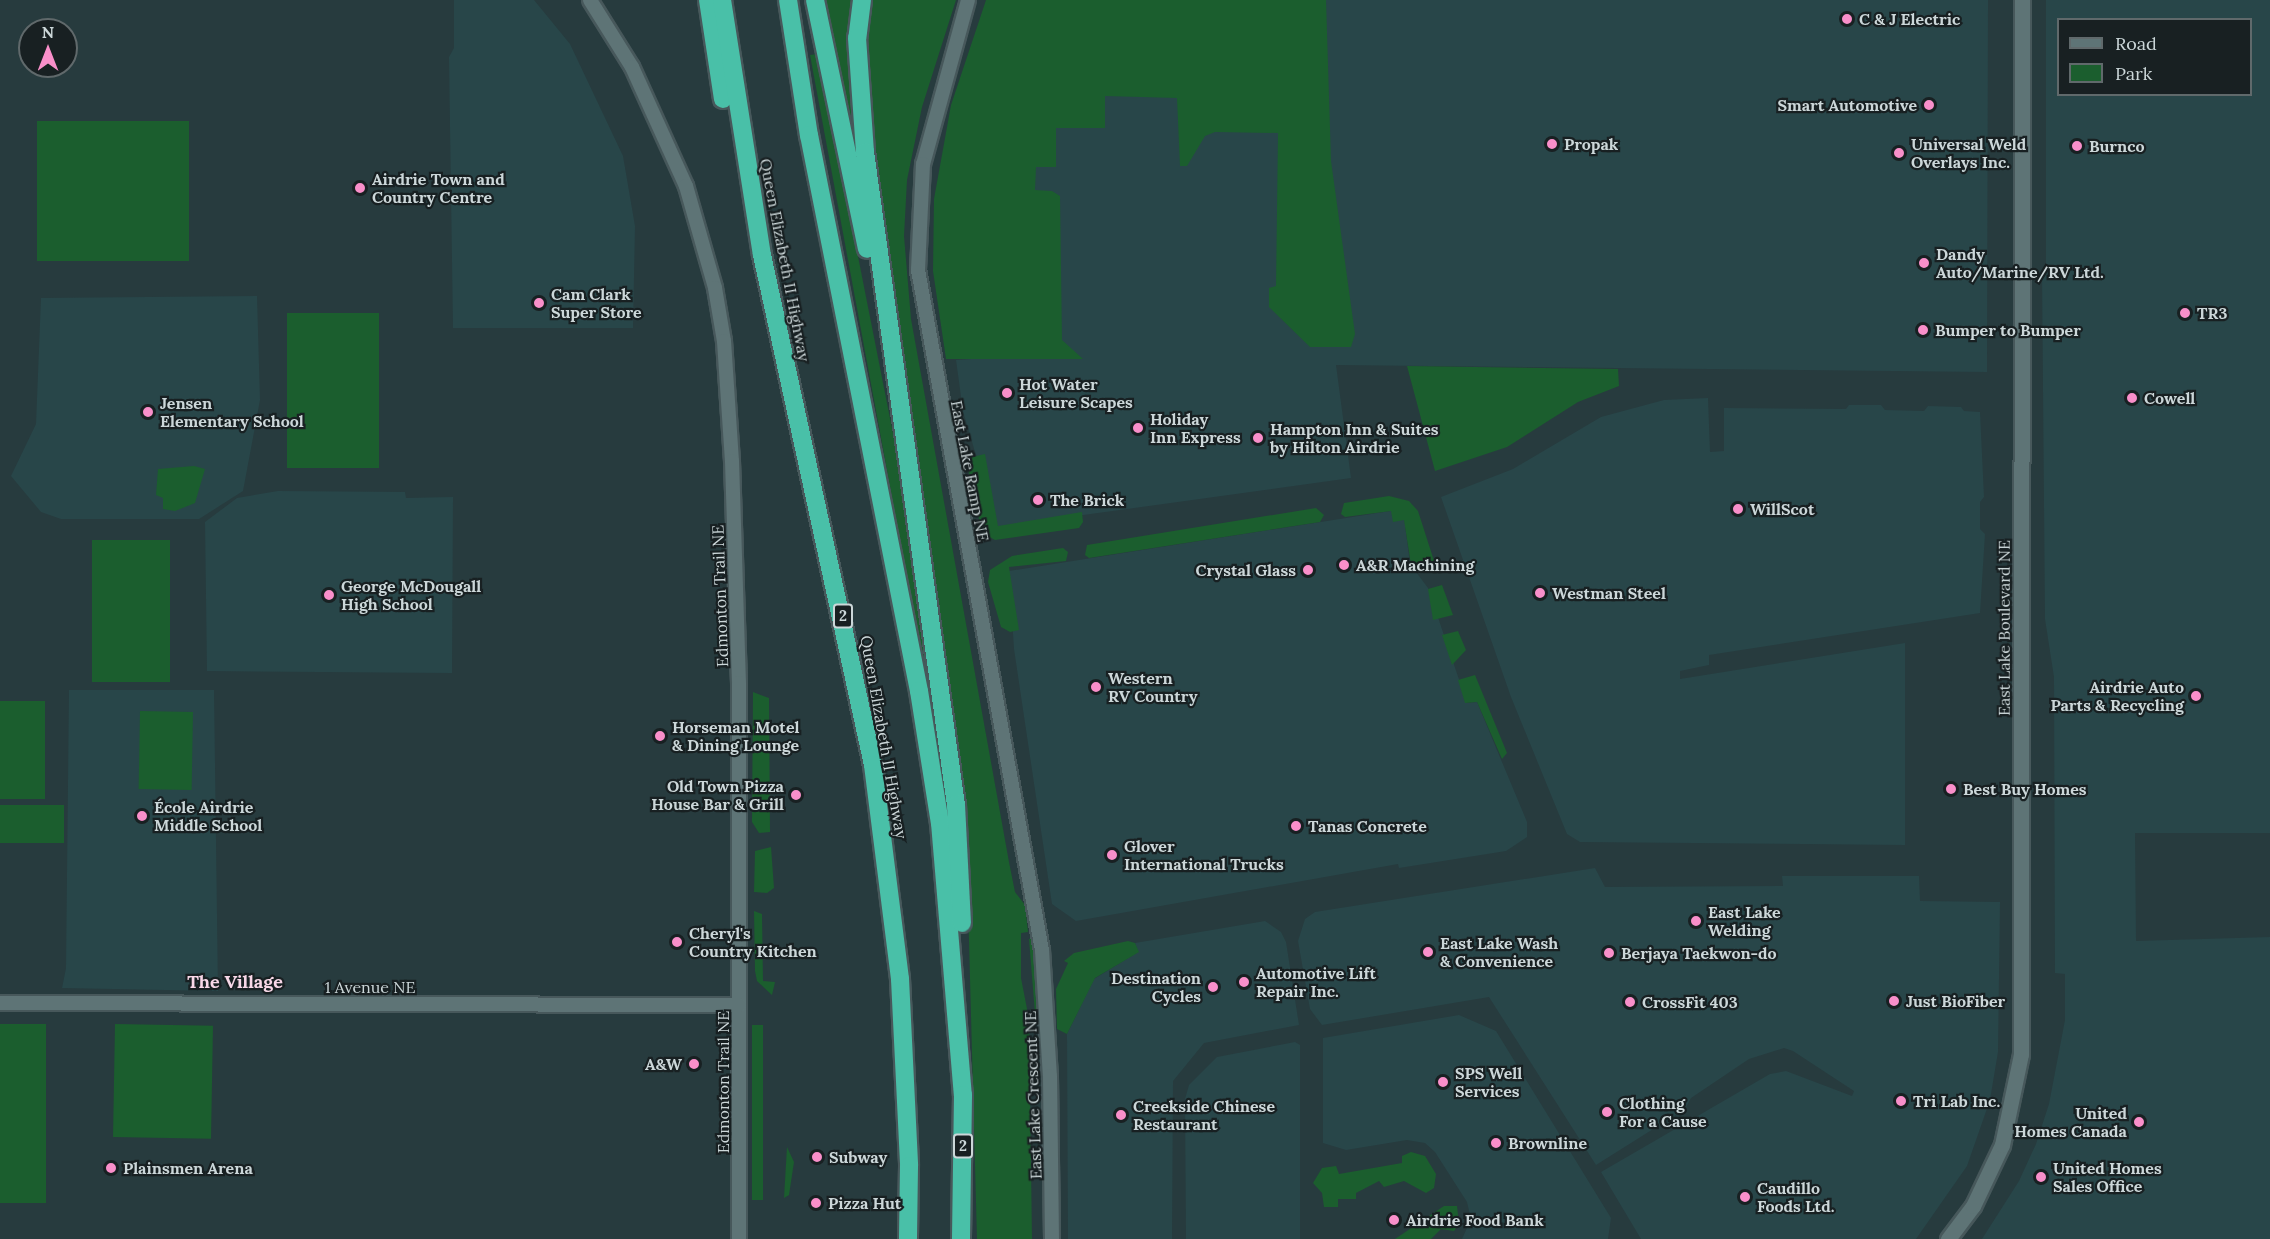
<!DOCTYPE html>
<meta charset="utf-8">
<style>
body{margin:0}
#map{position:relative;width:2270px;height:1239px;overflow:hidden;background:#273b3e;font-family:Lora,serif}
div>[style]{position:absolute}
.built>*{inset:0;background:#284649}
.green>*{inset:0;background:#1b5e2e;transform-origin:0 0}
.roads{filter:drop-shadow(2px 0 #47585b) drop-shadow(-2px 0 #47585b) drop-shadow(0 2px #47585b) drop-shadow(0 -2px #47585b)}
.tertiary>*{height:14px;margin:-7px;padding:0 7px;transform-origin:7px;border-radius:7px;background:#5e7476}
.secondary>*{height:15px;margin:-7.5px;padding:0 7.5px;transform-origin:7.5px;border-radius:7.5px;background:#5e7476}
.motorway>*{height:18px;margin:-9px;padding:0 9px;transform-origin:9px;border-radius:9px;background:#49c0a8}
.dots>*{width:16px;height:16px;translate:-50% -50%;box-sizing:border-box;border:3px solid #182022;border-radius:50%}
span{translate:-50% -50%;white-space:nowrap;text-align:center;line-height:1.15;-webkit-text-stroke:4.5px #182022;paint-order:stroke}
.shield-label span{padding:2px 4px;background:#182022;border:2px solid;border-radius:4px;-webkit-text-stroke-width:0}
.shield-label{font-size:15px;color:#ccd7d9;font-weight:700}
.poi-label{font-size:16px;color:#ccd7d9;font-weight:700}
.left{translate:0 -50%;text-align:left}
.right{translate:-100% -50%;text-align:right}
.street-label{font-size:16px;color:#ccd7d9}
.neighbourhood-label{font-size:18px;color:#f8d8e8;font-weight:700}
.legend{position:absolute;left:2057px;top:18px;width:195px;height:78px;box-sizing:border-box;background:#182022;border:2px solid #60696b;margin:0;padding:8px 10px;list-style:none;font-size:18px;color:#ccd7d9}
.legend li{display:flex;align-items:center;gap:12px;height:30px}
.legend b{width:30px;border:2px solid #60696b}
.north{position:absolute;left:18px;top:18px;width:60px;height:60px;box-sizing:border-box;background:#182022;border:2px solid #60696b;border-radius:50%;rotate:0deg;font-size:16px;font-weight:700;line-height:24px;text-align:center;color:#ccd7d9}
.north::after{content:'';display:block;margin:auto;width:21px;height:27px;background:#f98fca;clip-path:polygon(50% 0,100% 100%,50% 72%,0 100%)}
</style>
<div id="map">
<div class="built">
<div style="clip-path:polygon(454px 0,534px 0,570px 44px,623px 156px,635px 226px,633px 328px,453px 328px,449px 57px,454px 48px)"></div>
<div style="clip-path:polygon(1014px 0,1988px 0,1987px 372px,1336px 365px,1351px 478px,997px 527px,963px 411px,956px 360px,971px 359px)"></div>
<div style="clip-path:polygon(evenodd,2046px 0,2270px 0,2270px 833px,2135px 833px,2136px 941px,2270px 937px,2270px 1239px,1982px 1239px,2019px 1181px,2036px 1144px,2049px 1104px,2065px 1020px,2065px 974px,2055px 973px,2054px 677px,2045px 619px,2042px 273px,2046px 273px,2046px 0,2058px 20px,2250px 20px,2250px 94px,2058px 94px,2058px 20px)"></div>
<div style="clip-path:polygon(257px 296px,260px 400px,243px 491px,199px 519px,61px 519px,41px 512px,11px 476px,36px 424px,41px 298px)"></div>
<div style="clip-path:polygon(1708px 398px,1710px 452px,1724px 451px,1724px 408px,1846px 409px,1849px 405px,1881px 405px,1885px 410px,1924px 411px,1928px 406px,1961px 407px,1964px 411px,1980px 412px,1984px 497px,1980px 502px,1980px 529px,1985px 534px,1980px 613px,1709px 655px,1709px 665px,1680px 671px,1680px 679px,1905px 643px,1905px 845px,1580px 842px,1567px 834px,1511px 697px,1441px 497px,1513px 469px,1601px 417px,1664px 400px)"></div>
<div style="clip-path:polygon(278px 491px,405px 492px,406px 498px,453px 497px,452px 673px,207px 671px,205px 522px,237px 498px)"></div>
<div style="clip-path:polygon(1403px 509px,1410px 564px,1428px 588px,1467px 703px,1477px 702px,1527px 822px,1527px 837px,1506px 851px,1399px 868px,1398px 864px,1076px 921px,1052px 904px,1014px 649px,1009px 571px)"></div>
<div style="clip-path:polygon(69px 690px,214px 690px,218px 991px,62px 988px,66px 968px)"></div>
<div style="clip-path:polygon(1595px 868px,1605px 887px,1783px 886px,1782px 876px,1919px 876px,1920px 901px,2000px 902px,1998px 1052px,1990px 1100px,1967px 1166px,1916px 1239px,1641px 1239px,1601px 1172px,1770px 1074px,1786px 1071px,1852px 1096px,1854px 1091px,1793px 1051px,1784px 1048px,1749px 1059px,1691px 1098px,1685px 1109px,1596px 1165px,1489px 997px,1322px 1025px,1310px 1009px,1298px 941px,1305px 919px,1315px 912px)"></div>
<div style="clip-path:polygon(1265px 921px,1281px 932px,1286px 942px,1299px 1025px,1204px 1043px,1173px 1081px,1172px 1239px,1068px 1239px,1067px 1034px,1094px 979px,1138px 952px,1135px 943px)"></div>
<div style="clip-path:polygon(1459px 1015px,1496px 1031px,1611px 1218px,1608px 1239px,1462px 1239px,1471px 1219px,1467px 1202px,1435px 1152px,1425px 1143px,1407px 1140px,1346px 1150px,1323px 1143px,1323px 1038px)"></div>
<div style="clip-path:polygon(1295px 1042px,1300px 1045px,1300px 1239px,1186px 1239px,1185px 1099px,1189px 1085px,1217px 1057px)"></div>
</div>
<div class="green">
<div style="clip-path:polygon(822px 0,856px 0,856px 126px,852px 132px,848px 129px)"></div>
<div style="clip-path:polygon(870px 0,956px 0,922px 107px,907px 180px,904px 236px,911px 319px,1009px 862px,1015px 892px,1025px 905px,1028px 932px,1021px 933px,1021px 978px,1029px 1019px,1032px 1239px,977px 1239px,967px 866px,877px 166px,866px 59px)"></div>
<div style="clip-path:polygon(986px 0,1326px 0,1331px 161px,1355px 334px,1351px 347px,1310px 347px,1269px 307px,1269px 288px,1276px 286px,1278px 133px,1215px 132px,1205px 136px,1187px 166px,1180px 166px,1177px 98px,1105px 96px,1105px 128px,1056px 128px,1056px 167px,1036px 167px,1035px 190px,1052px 191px,1060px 196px,1062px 340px,1083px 359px,946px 359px,933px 271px,934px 199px,951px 105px)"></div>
<div style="clip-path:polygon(818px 54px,904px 489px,931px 673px,930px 702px,810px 55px)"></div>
<div style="left:37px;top:121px;width:152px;height:140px"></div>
<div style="left:287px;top:313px;width:92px;height:155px"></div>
<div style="clip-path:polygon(1407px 366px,1618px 369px,1619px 386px,1578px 402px,1507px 447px,1435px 471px)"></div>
<div style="clip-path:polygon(985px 454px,998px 526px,1082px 512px,1083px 522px,1079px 528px,995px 540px,982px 533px,968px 469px,972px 457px)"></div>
<div style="clip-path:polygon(194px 466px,205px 469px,195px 503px,175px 511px,163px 509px,163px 498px,156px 495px,158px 469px)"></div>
<div style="clip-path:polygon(1389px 496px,1409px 501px,1418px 511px,1436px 567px,1403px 572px,1403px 567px,1411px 565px,1404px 520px,1393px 522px,1391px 511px,1345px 517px,1341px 514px,1344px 503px)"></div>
<div style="clip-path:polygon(1316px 508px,1324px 515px,1320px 522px,1089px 558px,1085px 555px,1087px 545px)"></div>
<div style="left:92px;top:540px;width:78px;height:142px"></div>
<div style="clip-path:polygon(1063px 548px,1068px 552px,1066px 561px,1009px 567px,1019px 630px,1010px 632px,1001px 627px,988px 582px,990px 570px,1012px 556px)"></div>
<div style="clip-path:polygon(1442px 585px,1453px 615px,1433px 620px,1428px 589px)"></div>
<div style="clip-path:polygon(1458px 631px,1466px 650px,1452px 665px,1442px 635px)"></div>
<div style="clip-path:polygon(1475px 675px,1507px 753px,1502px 759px,1477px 702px,1465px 703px,1458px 680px)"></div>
<div style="clip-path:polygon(753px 692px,769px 698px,770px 832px,759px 833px,752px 822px)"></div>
<div style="left:0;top:701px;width:45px;height:98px"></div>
<div style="left:140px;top:711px;width:53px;height:78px;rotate:1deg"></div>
<div style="left:0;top:805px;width:64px;height:38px"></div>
<div style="clip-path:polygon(771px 847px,774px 888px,767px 893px,754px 892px,755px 851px)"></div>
<div style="clip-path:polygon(754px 911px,762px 914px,763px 981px,775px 982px,772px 995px,757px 981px,755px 971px)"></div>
<div style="clip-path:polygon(1029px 939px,1032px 939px,1039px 1005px,1035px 1014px)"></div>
<div style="clip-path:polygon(1128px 941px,1135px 943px,1139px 952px,1095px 978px,1067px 1034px,1057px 1029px,1056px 989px,1068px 963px,1064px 961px,1074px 953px)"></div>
<div style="left:0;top:1024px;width:46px;height:179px"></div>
<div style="left:115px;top:1024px;width:98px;height:113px;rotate:1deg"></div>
<div style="left:752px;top:1025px;width:11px;height:175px"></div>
<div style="clip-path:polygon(787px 1147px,794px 1162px,789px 1195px,784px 1198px)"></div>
<div style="clip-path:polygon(1411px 1152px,1425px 1156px,1436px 1174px,1434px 1188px,1426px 1193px,1404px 1181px,1384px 1187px,1379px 1181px,1356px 1193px,1356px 1199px,1338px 1199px,1338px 1207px,1324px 1207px,1322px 1193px,1313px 1183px,1322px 1168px,1336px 1166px,1339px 1174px,1402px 1163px,1402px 1156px)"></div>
<div style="clip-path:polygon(1444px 1206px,1457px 1206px,1459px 1224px,1454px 1231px,1441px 1229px,1431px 1239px,1395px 1239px)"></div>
</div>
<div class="roads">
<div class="tertiary">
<div style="left:590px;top:0;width:79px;rotate:57.9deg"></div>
<div style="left:632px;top:67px;width:131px;rotate:65.6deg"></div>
<div style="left:686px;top:186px;width:106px;rotate:74.1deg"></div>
<div style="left:715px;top:288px;width:54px;rotate:80.4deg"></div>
<div style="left:724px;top:341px;width:120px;rotate:86.2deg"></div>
<div style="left:732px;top:461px;width:222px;rotate:88.2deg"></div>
<div style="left:739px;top:683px;width:556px;rotate:90deg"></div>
<div style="left:968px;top:0;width:170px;rotate:105.3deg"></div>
<div style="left:923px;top:164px;width:106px;rotate:92.7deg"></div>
<div style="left:918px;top:270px;width:691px;rotate:79.67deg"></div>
<div style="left:1042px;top:950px;width:126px;rotate:86.4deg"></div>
<div style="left:1050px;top:1076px;width:163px;rotate:89.3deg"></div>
<div style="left:0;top:1003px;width:739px;rotate:0.16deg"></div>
</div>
<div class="secondary">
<div style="left:1948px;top:1239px;width:41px;rotate:-52.9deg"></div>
<div style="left:1973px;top:1206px;width:68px;rotate:-64.6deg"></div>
<div style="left:2002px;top:1145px;width:93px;rotate:-78.2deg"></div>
<div style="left:2021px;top:1054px;width:1054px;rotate:-89.95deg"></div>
</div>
<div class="motorway">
<div style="left:708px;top:0;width:100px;rotate:81.4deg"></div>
<div style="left:722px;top:0;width:258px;rotate:81.1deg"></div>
<div style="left:762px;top:255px;width:522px;rotate:77.72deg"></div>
<div style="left:873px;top:765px;width:216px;rotate:82.8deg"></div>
<div style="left:900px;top:979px;width:187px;rotate:87.2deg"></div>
<div style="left:909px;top:1166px;width:73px;rotate:90.8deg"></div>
<div style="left:788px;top:0;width:137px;rotate:81.2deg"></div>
<div style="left:809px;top:135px;width:567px;rotate:78.81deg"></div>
<div style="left:919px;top:691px;width:134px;rotate:81deg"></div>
<div style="left:940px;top:823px;width:273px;rotate:85.2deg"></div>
<div style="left:963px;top:1095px;width:144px;rotate:90.8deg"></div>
<div style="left:815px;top:0;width:254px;rotate:78.2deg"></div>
<div style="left:862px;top:0;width:38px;rotate:97deg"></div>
<div style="left:857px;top:38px;width:114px;rotate:86deg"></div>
<div style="left:865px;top:152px;width:659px;rotate:82.07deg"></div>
<div style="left:956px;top:805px;width:118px;rotate:87.1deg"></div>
</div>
</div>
<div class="dots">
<div style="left:1847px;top:19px;background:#f98fca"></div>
<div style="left:1929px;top:105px;background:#f98fca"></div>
<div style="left:1552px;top:144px;background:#f98fca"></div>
<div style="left:2077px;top:146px;background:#f98fca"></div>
<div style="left:1899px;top:153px;background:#f98fca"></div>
<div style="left:360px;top:188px;background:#f98fca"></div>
<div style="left:1924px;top:263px;background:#f98fca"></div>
<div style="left:539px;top:303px;background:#f98fca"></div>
<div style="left:2185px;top:313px;background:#f98fca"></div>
<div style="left:1923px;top:330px;background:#f98fca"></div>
<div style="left:1007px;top:393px;background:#f98fca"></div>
<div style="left:2132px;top:398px;background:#f98fca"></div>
<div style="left:148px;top:412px;background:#f98fca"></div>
<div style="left:1138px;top:428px;background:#f98fca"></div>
<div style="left:1258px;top:438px;background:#f98fca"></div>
<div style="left:1038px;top:500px;background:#f98fca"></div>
<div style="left:1738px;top:509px;background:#f98fca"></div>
<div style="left:1344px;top:565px;background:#f98fca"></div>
<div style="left:1308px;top:570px;background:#f98fca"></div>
<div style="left:1540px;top:593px;background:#f98fca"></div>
<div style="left:329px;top:595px;background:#f98fca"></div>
<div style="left:1096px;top:687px;background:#f98fca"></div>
<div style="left:2196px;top:696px;background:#f98fca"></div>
<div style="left:660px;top:736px;background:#f98fca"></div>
<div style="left:1951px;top:789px;background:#f98fca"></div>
<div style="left:796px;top:795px;background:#f98fca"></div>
<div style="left:142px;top:816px;background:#f98fca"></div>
<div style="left:1296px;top:826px;background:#f98fca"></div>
<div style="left:1112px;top:855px;background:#f98fca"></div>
<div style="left:1696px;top:921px;background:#f98fca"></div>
<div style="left:677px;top:942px;background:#f98fca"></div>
<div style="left:1428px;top:952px;background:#f98fca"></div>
<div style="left:1609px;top:953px;background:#f98fca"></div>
<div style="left:1244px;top:982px;background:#f98fca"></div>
<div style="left:1213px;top:987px;background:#f98fca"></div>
<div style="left:1894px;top:1001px;background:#f98fca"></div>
<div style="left:1630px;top:1002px;background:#f98fca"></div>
<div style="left:694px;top:1064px;background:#f98fca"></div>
<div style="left:1443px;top:1082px;background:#f98fca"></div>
<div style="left:1901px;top:1101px;background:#f98fca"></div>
<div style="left:1607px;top:1112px;background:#f98fca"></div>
<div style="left:1121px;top:1115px;background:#f98fca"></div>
<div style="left:2139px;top:1122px;background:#f98fca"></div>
<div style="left:1496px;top:1143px;background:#f98fca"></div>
<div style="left:817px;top:1157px;background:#f98fca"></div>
<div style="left:111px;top:1168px;background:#f98fca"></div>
<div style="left:2041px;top:1177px;background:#f98fca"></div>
<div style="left:1745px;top:1197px;background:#f98fca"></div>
<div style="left:816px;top:1203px;background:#f98fca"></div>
<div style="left:1394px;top:1220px;background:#f98fca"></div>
</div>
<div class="shield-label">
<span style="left:843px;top:616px">2</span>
<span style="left:963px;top:1146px">2</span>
</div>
<div class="poi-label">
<span class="left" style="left:1859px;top:19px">C &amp; J Electric</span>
<span class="right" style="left:1917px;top:105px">Smart Automotive</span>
<span class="left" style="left:1564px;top:144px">Propak</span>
<span class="left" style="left:1911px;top:153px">Universal Weld<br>Overlays Inc.</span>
<span class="left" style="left:2089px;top:146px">Burnco</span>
<span class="left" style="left:372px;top:188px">Airdrie Town and<br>Country Centre</span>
<span class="left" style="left:1936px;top:263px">Dandy<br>Auto/Marine/RV Ltd.</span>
<span class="left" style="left:551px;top:303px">Cam Clark<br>Super Store</span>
<span class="left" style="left:2197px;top:313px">TR3</span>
<span class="left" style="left:1935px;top:330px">Bumper to Bumper</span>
<span class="left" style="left:1019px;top:393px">Hot Water<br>Leisure Scapes</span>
<span class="left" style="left:2144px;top:398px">Cowell</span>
<span class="left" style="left:160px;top:412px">Jensen<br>Elementary School</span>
<span class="left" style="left:1150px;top:428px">Holiday<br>Inn Express</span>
<span class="left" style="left:1270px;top:438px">Hampton Inn &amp; Suites<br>by Hilton Airdrie</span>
<span class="left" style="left:1050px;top:500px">The Brick</span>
<span class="left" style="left:1750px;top:509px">WillScot</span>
<span class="left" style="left:1356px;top:565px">A&amp;R Machining</span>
<span class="right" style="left:1296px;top:570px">Crystal Glass</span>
<span class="left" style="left:341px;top:595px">George McDougall<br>High School</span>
<span class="left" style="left:1552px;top:593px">Westman Steel</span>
<span class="left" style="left:1108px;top:687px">Western<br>RV Country</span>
<span class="right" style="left:2184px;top:696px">Airdrie Auto<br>Parts &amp; Recycling</span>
<span class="left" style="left:672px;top:736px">Horseman Motel<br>&amp; Dining Lounge</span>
<span class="right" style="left:784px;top:795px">Old Town Pizza<br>House Bar &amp; Grill</span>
<span class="left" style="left:1963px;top:789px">Best Buy Homes</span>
<span class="left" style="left:154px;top:816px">École Airdrie<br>Middle School</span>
<span class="left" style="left:1308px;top:826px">Tanas Concrete</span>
<span class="left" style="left:1124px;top:855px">Glover<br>International Trucks</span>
<span class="left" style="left:1708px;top:921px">East Lake<br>Welding</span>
<span class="left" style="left:689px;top:942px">Cheryl's<br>Country Kitchen</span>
<span class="left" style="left:1440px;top:952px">East Lake Wash<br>&amp; Convenience</span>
<span class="left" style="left:1621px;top:953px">Berjaya Taekwon-do</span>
<span class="left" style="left:1256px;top:982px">Automotive Lift<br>Repair Inc.</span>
<span class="right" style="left:1201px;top:987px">Destination<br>Cycles</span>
<span class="left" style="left:1906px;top:1001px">Just BioFiber</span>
<span class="left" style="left:1642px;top:1002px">CrossFit 403</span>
<span class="right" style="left:682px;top:1064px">A&amp;W</span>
<span class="left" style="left:1455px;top:1082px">SPS Well<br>Services</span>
<span class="left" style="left:1913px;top:1101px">Tri Lab Inc.</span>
<span class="left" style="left:1619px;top:1112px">Clothing<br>For a Cause</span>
<span class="left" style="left:1133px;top:1115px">Creekside Chinese<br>Restaurant</span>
<span class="right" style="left:2127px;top:1122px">United<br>Homes Canada</span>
<span class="left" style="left:1508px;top:1143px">Brownline</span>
<span class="left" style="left:829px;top:1157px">Subway</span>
<span class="left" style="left:123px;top:1168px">Plainsmen Arena</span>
<span class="left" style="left:2053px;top:1177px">United Homes<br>Sales Office</span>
<span class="left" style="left:1757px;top:1197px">Caudillo<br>Foods Ltd.</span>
<span class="left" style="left:828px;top:1203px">Pizza Hut</span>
<span class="left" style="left:1406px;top:1220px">Airdrie Food Bank</span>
</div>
<div class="street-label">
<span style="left:785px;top:260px;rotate:79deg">Queen Elizabeth II Highway</span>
<span style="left:970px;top:471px;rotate:79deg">East Lake Ramp NE</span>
<span style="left:720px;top:596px;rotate:-92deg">Edmonton Trail NE</span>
<span style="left:2004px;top:628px;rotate:-90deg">East Lake Boulevard NE</span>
<span style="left:884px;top:737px;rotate:80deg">Queen Elizabeth II Highway</span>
<span style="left:370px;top:987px">1 Avenue NE</span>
<span style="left:723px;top:1082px;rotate:-90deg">Edmonton Trail NE</span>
<span style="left:1033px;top:1095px;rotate:-92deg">East Lake Crescent NE</span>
</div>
<div class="neighbourhood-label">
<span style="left:235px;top:982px">The Village</span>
</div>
<ul class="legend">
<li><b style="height:8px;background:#5e7476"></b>Road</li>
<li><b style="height:16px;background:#1b5e2e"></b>Park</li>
</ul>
<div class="north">N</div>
</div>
